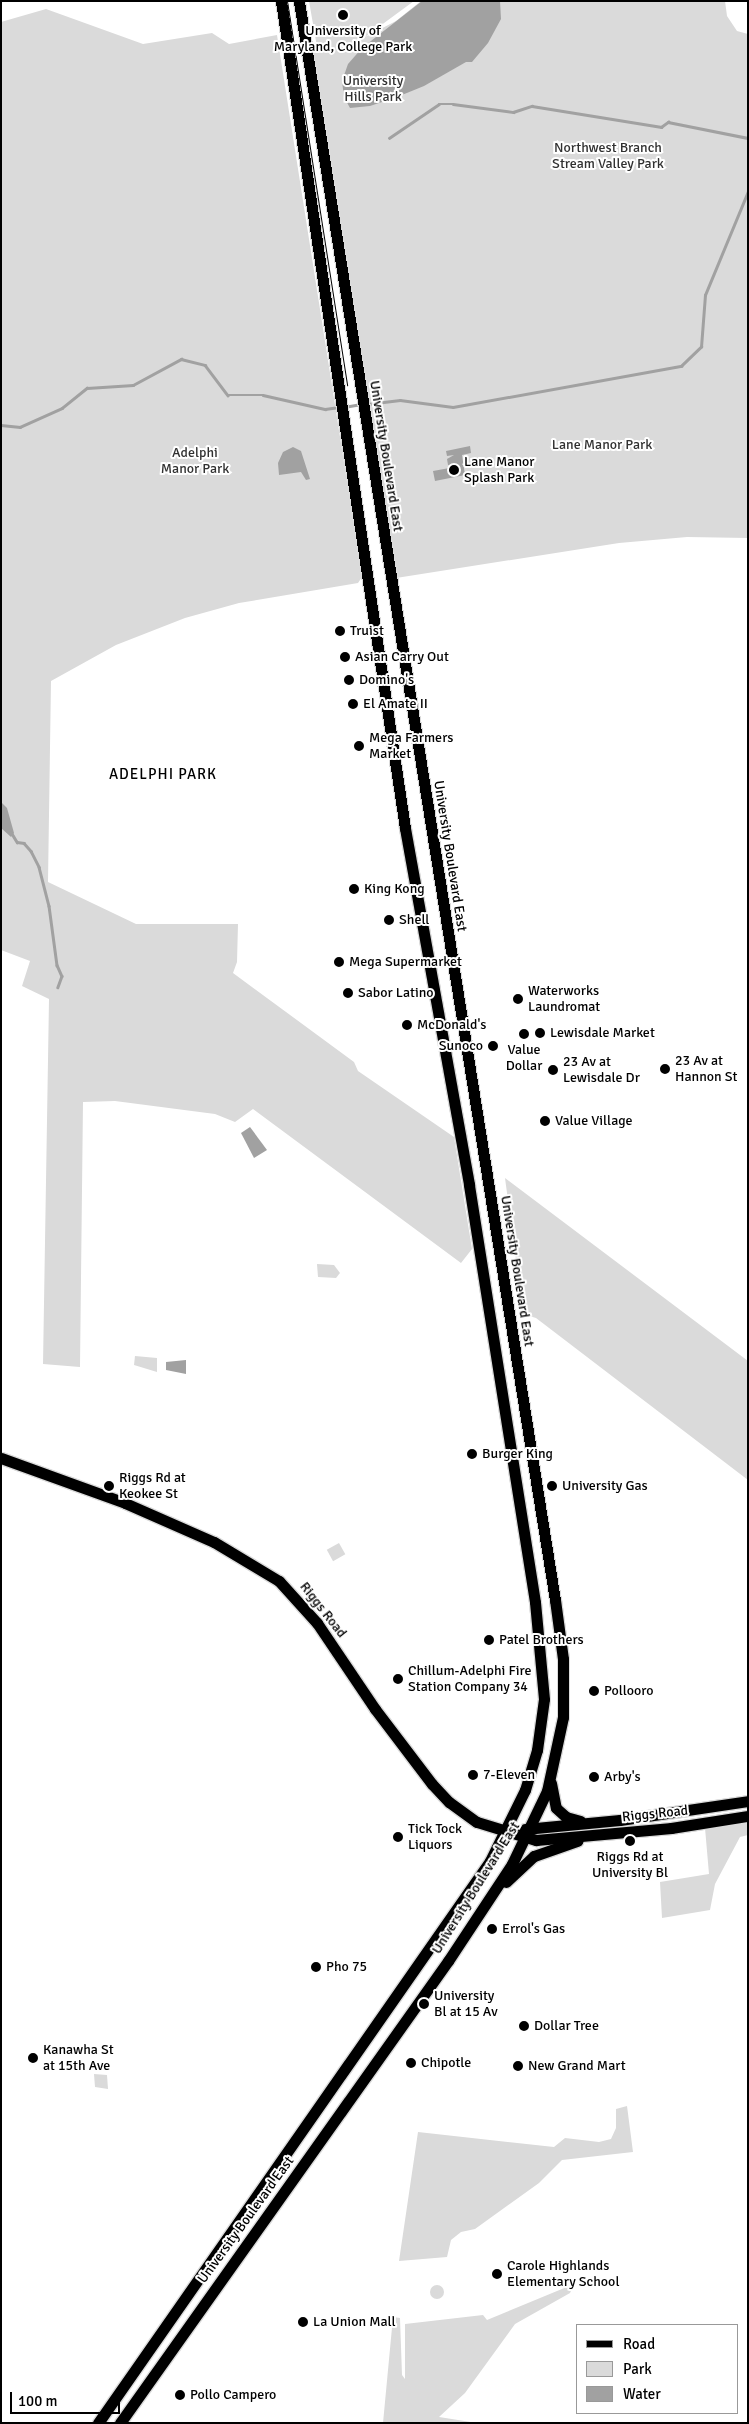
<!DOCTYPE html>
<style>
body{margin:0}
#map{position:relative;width:749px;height:2424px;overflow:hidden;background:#fff;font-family:Signika,sans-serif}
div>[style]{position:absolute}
.green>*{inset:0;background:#dadada;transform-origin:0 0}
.round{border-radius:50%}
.water>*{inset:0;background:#a1a1a1}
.stream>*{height:2.5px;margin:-1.25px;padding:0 1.25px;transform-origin:1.25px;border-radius:1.25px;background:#a1a1a1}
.roads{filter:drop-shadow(1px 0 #dbdbdb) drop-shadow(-1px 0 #dbdbdb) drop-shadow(0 1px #dbdbdb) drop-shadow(0 -1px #dbdbdb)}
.major>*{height:11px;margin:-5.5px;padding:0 5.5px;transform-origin:5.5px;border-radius:5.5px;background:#000}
.tram>*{height:1px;margin:-0.5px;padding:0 0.5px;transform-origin:0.5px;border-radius:0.5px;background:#000}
.dots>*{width:14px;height:14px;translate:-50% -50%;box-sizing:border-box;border:2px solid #fff;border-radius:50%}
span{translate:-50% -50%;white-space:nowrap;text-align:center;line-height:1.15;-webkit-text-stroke:4px #fff;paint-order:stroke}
.poi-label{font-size:14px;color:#000}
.left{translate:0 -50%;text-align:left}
.right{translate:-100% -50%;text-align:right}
.park-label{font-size:14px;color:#313131}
.street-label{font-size:14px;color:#000}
.neighbourhood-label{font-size:15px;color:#000;letter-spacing:1px}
.frame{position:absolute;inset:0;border:2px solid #000;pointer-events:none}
.legend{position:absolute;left:576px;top:2324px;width:162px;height:90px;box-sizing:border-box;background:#fff;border:1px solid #999;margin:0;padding:6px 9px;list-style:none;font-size:15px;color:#000}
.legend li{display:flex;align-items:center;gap:10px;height:25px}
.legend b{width:25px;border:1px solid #999}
.scale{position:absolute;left:10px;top:2392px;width:110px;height:22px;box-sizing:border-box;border:2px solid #000;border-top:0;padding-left:6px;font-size:15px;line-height:18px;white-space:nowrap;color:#000;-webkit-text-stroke:4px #fff;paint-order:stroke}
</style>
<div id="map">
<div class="green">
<div style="clip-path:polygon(309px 1px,414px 1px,365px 37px,396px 21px,421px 1px,725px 1px,727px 16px,737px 31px,748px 34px,748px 538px,687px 537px,619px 543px,396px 578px,313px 48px,317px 47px)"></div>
<div style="clip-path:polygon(46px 9px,143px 44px,212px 33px,229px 44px,277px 35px,362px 577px,358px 583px,239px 603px,185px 618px,116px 645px,51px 681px,48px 882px,136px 924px,238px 924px,237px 962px,233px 973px,354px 1062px,358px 1071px,454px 1137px,472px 1249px,461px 1263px,253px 1109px,235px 1122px,215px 1114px,115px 1101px,83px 1102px,80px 1367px,43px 1364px,49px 999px,22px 986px,30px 961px,1px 950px,1px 22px)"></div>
<div style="clip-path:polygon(505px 1178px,748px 1361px,748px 1480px,536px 1318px,526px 1315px,517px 1302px,521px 1298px)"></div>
<div style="clip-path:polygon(317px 1264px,334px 1265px,340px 1273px,336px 1278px,318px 1277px)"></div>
<div style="clip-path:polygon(135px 1356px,157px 1358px,157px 1372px,134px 1365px)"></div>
<div style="left:339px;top:1543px;width:13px;height:14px;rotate:61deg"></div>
<div style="clip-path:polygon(748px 1823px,748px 1835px,740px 1837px,715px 1884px,710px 1910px,662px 1918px,660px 1882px,709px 1874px,705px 1828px)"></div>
<div style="clip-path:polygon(94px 2074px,107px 2075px,108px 2089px,95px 2087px)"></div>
<div style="clip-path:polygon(627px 2106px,633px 2152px,562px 2160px,539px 2183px,475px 2229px,461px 2232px,451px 2240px,447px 2257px,399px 2261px,418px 2132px,554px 2147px,565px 2138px,599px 2142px,611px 2139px,616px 2128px,616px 2109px)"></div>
<div style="clip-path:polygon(574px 2284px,570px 2293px,515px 2324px,465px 2393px,439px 2417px,477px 2423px,383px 2423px,393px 2317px,400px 2318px,402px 2375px,405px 2379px,405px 2324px,483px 2315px,487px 2320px)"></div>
<div class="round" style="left:430px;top:2285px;width:14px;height:14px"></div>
</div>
<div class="water">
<div style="clip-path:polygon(422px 1px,500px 1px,501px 19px,488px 43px,472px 62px,466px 62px,424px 86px,397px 97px,370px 106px,350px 108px,344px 97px,342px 81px,348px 64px,362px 48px)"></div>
<div style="clip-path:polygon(470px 446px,471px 453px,462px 455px,465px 475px,435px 481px,433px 471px,455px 467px,448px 465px,447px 459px,454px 455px,447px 456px,446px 451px)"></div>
<div style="clip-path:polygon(293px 447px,301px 451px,310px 479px,306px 480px,301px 472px,279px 475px,278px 463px,283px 452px)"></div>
<div style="clip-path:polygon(1px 802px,7px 808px,14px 833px,11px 837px,1px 828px)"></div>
<div style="clip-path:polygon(250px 1127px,267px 1150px,254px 1158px,241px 1133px)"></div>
<div style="clip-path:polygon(186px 1360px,186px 1374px,166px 1370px,166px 1362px)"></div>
</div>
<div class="stream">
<div style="left:389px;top:138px;width:60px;rotate:-34.2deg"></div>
<div style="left:439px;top:104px;width:14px"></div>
<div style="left:453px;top:104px;width:61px;rotate:7.6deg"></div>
<div style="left:513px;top:112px;width:20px;rotate:-18deg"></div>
<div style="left:532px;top:106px;width:131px;rotate:9.2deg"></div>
<div style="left:661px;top:127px;width:9px;rotate:-36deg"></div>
<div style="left:668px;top:122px;width:82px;rotate:11.3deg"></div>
<div style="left:367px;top:404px;width:33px;rotate:-7deg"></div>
<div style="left:400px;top:400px;width:53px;rotate:7.5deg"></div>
<div style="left:453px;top:407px;width:232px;rotate:-10.2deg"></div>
<div style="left:681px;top:366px;width:28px;rotate:-44deg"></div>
<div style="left:701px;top:347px;width:52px;rotate:-85.6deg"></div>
<div style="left:705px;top:295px;width:113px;rotate:-67.5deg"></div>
<div style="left:344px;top:407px;width:17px;rotate:-10deg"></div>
<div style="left:1px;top:425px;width:19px;rotate:6deg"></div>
<div style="left:20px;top:427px;width:46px;rotate:-24.3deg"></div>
<div style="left:62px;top:408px;width:32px;rotate:-39deg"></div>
<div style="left:87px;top:388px;width:46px;rotate:-3.7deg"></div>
<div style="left:133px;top:385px;width:55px;rotate:-28.4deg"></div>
<div style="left:181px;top:359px;width:25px;rotate:14deg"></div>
<div style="left:205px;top:365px;width:38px;rotate:53deg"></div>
<div style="left:228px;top:395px;width:35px"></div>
<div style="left:263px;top:395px;width:64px;rotate:12.7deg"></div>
<div style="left:325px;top:409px;width:14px;rotate:-8deg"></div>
<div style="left:11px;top:832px;width:12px;rotate:59deg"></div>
<div style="left:17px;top:842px;width:7px;rotate:8deg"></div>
<div style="left:24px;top:843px;width:11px;rotate:49deg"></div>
<div style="left:31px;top:851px;width:18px;rotate:63deg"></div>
<div style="left:39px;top:867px;width:40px;rotate:75.6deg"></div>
<div style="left:49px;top:906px;width:60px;rotate:82.3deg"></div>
<div style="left:57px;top:965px;width:12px;rotate:66deg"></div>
<div style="left:62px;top:976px;width:12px;rotate:110deg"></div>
</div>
<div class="roads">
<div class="major">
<div style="left:1px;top:1458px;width:132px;rotate:19.9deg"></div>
<div style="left:125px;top:1503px;width:97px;rotate:23.7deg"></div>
<div style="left:214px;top:1542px;width:76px;rotate:31deg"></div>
<div style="left:279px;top:1581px;width:57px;rotate:47.9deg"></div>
<div style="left:317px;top:1623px;width:104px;rotate:56deg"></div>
<div style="left:375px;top:1709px;width:94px;rotate:52.8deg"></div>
<div style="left:432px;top:1784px;width:25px;rotate:47deg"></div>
<div style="left:449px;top:1802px;width:34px;rotate:36deg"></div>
<div style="left:477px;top:1822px;width:62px;rotate:17deg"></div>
<div style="left:536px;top:1840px;width:136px;rotate:-5.1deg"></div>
<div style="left:671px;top:1828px;width:78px;rotate:-8.9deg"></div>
<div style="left:551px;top:1783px;width:25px;rotate:79deg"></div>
<div style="left:556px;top:1808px;width:13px;rotate:42deg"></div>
<div style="left:566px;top:1817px;width:15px;rotate:16deg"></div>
<div style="left:525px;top:1829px;width:95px;rotate:-5.4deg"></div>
<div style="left:620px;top:1820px;width:129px;rotate:-8.4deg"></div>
<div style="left:506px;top:1882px;width:38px;rotate:-43deg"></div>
<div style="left:534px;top:1856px;width:46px;rotate:-19.2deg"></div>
<div style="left:98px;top:2423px;width:685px;rotate:-55.1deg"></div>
<div style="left:490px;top:1861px;width:79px;rotate:-63.8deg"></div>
<div style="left:525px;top:1790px;width:42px;rotate:-73.3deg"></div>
<div style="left:537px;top:1750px;width:51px;rotate:-82.2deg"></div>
<div style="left:544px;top:1699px;width:97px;rotate:-95.3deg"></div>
<div style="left:535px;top:1602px;width:423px;rotate:-99deg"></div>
<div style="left:469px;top:1184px;width:362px;rotate:-100.2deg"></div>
<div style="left:405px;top:828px;width:836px;rotate:-98.53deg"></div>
<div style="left:120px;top:2423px;width:567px;rotate:-54.63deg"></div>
<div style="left:448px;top:1961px;width:116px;rotate:-56.6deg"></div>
<div style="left:512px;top:1864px;width:81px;rotate:-64.4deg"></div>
<div style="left:547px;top:1791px;width:76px;rotate:-77.8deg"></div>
<div style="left:563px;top:1717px;width:58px;rotate:-90deg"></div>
<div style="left:563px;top:1659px;width:60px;rotate:-97.7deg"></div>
<div style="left:555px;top:1600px;width:1619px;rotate:-99.1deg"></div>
</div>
</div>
<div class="tram">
<div style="left:287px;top:1px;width:389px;rotate:81.1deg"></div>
</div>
<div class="dots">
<div style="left:343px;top:15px;background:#000"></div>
<div style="left:454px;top:470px;background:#000"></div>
<div style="left:340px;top:631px;background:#000"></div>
<div style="left:345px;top:657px;background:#000"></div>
<div style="left:349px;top:680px;background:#000"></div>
<div style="left:353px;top:704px;background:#000"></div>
<div style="left:359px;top:746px;background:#000"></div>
<div style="left:354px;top:889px;background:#000"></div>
<div style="left:389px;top:920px;background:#000"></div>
<div style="left:339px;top:962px;background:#000"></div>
<div style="left:348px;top:993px;background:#000"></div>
<div style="left:518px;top:999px;background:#000"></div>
<div style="left:407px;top:1025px;background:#000"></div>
<div style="left:540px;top:1033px;background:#000"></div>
<div style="left:524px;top:1034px;background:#000"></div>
<div style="left:493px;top:1046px;background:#000"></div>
<div style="left:665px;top:1069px;background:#000"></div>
<div style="left:553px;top:1070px;background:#000"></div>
<div style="left:545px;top:1121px;background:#000"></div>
<div style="left:472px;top:1454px;background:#000"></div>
<div style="left:109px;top:1486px;background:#000"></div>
<div style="left:552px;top:1486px;background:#000"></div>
<div style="left:489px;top:1640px;background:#000"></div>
<div style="left:398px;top:1679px;background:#000"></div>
<div style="left:594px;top:1691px;background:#000"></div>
<div style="left:473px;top:1775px;background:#000"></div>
<div style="left:594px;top:1777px;background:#000"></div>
<div style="left:398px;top:1837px;background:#000"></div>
<div style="left:630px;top:1841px;background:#000"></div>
<div style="left:492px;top:1929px;background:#000"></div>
<div style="left:316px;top:1967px;background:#000"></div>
<div style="left:424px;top:2004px;background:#000"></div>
<div style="left:524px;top:2026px;background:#000"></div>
<div style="left:33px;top:2058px;background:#000"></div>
<div style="left:411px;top:2063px;background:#000"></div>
<div style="left:518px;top:2066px;background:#000"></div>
<div style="left:497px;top:2274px;background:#000"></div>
<div style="left:303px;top:2322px;background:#000"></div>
<div style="left:180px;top:2395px;background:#000"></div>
</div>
<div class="poi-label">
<span style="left:343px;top:39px">University of<br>Maryland, College Park</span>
<span class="left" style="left:464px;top:470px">Lane Manor<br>Splash Park</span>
<span class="left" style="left:350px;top:631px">Truist</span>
<span class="left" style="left:355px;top:657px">Asian Carry Out</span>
<span class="left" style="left:359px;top:680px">Domino's</span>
<span class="left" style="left:363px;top:704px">El Amate II</span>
<span class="left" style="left:369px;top:746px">Mega Farmers<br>Market</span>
<span class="left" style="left:364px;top:889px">King Kong</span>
<span class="left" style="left:399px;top:920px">Shell</span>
<span class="left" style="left:349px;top:962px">Mega Supermarket</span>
<span class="left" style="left:528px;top:999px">Waterworks<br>Laundromat</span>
<span class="left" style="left:358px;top:993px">Sabor Latino</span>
<span class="left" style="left:417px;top:1025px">McDonald's</span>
<span class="left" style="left:550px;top:1033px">Lewisdale Market</span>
<span class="right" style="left:483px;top:1046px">Sunoco</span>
<span style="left:524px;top:1058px">Value<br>Dollar</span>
<span class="left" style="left:675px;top:1069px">23 Av at<br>Hannon St</span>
<span class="left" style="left:563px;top:1070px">23 Av at<br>Lewisdale Dr</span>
<span class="left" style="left:555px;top:1121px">Value Village</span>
<span class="left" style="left:482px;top:1454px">Burger King</span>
<span class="left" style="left:119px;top:1486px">Riggs Rd at<br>Keokee St</span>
<span class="left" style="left:562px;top:1486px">University Gas</span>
<span class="left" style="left:499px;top:1640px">Patel Brothers</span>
<span class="left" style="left:408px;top:1679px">Chillum-Adelphi Fire<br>Station Company 34</span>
<span class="left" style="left:604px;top:1691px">Pollooro</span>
<span class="left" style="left:483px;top:1775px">7-Eleven</span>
<span class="left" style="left:604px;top:1777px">Arby's</span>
<span class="left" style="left:408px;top:1837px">Tick Tock<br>Liquors</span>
<span style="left:630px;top:1865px">Riggs Rd at<br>University Bl</span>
<span class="left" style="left:502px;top:1929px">Errol's Gas</span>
<span class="left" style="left:326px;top:1967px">Pho 75</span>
<span class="left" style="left:434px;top:2004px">University<br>Bl at 15 Av</span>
<span class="left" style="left:534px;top:2026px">Dollar Tree</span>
<span class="left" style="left:43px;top:2058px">Kanawha St<br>at 15th Ave</span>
<span class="left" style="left:421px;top:2063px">Chipotle</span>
<span class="left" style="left:528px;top:2066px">New Grand Mart</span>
<span class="left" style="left:507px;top:2274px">Carole Highlands<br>Elementary School</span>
<span class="left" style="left:313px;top:2322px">La Union Mall</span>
<span class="left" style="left:190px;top:2395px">Pollo Campero</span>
</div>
<div class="park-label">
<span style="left:373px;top:89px">University<br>Hills Park</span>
<span style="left:608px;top:156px">Northwest Branch<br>Stream Valley Park</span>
<span style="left:602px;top:445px">Lane Manor Park</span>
<span style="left:195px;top:461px">Adelphi<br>Manor Park</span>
</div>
<div class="street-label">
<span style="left:386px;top:456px;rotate:81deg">University Boulevard East</span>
<span style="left:450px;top:856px;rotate:81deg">University Boulevard East</span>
<span style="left:517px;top:1271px;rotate:81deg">University Boulevard East</span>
<span style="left:323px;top:1610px;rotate:52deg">Riggs Road</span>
<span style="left:655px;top:1814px;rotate:-6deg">Riggs Road</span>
<span style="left:476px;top:1888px;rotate:-58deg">University Boulevard East</span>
<span style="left:246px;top:2220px;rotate:-54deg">University Boulevard East</span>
</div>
<div class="neighbourhood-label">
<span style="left:163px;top:775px">ADELPHI PARK</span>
</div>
<div class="frame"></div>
<ul class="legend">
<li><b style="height:6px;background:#000"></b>Road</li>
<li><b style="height:14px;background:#dadada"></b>Park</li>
<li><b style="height:14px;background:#a1a1a1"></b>Water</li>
</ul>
<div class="scale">100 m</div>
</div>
